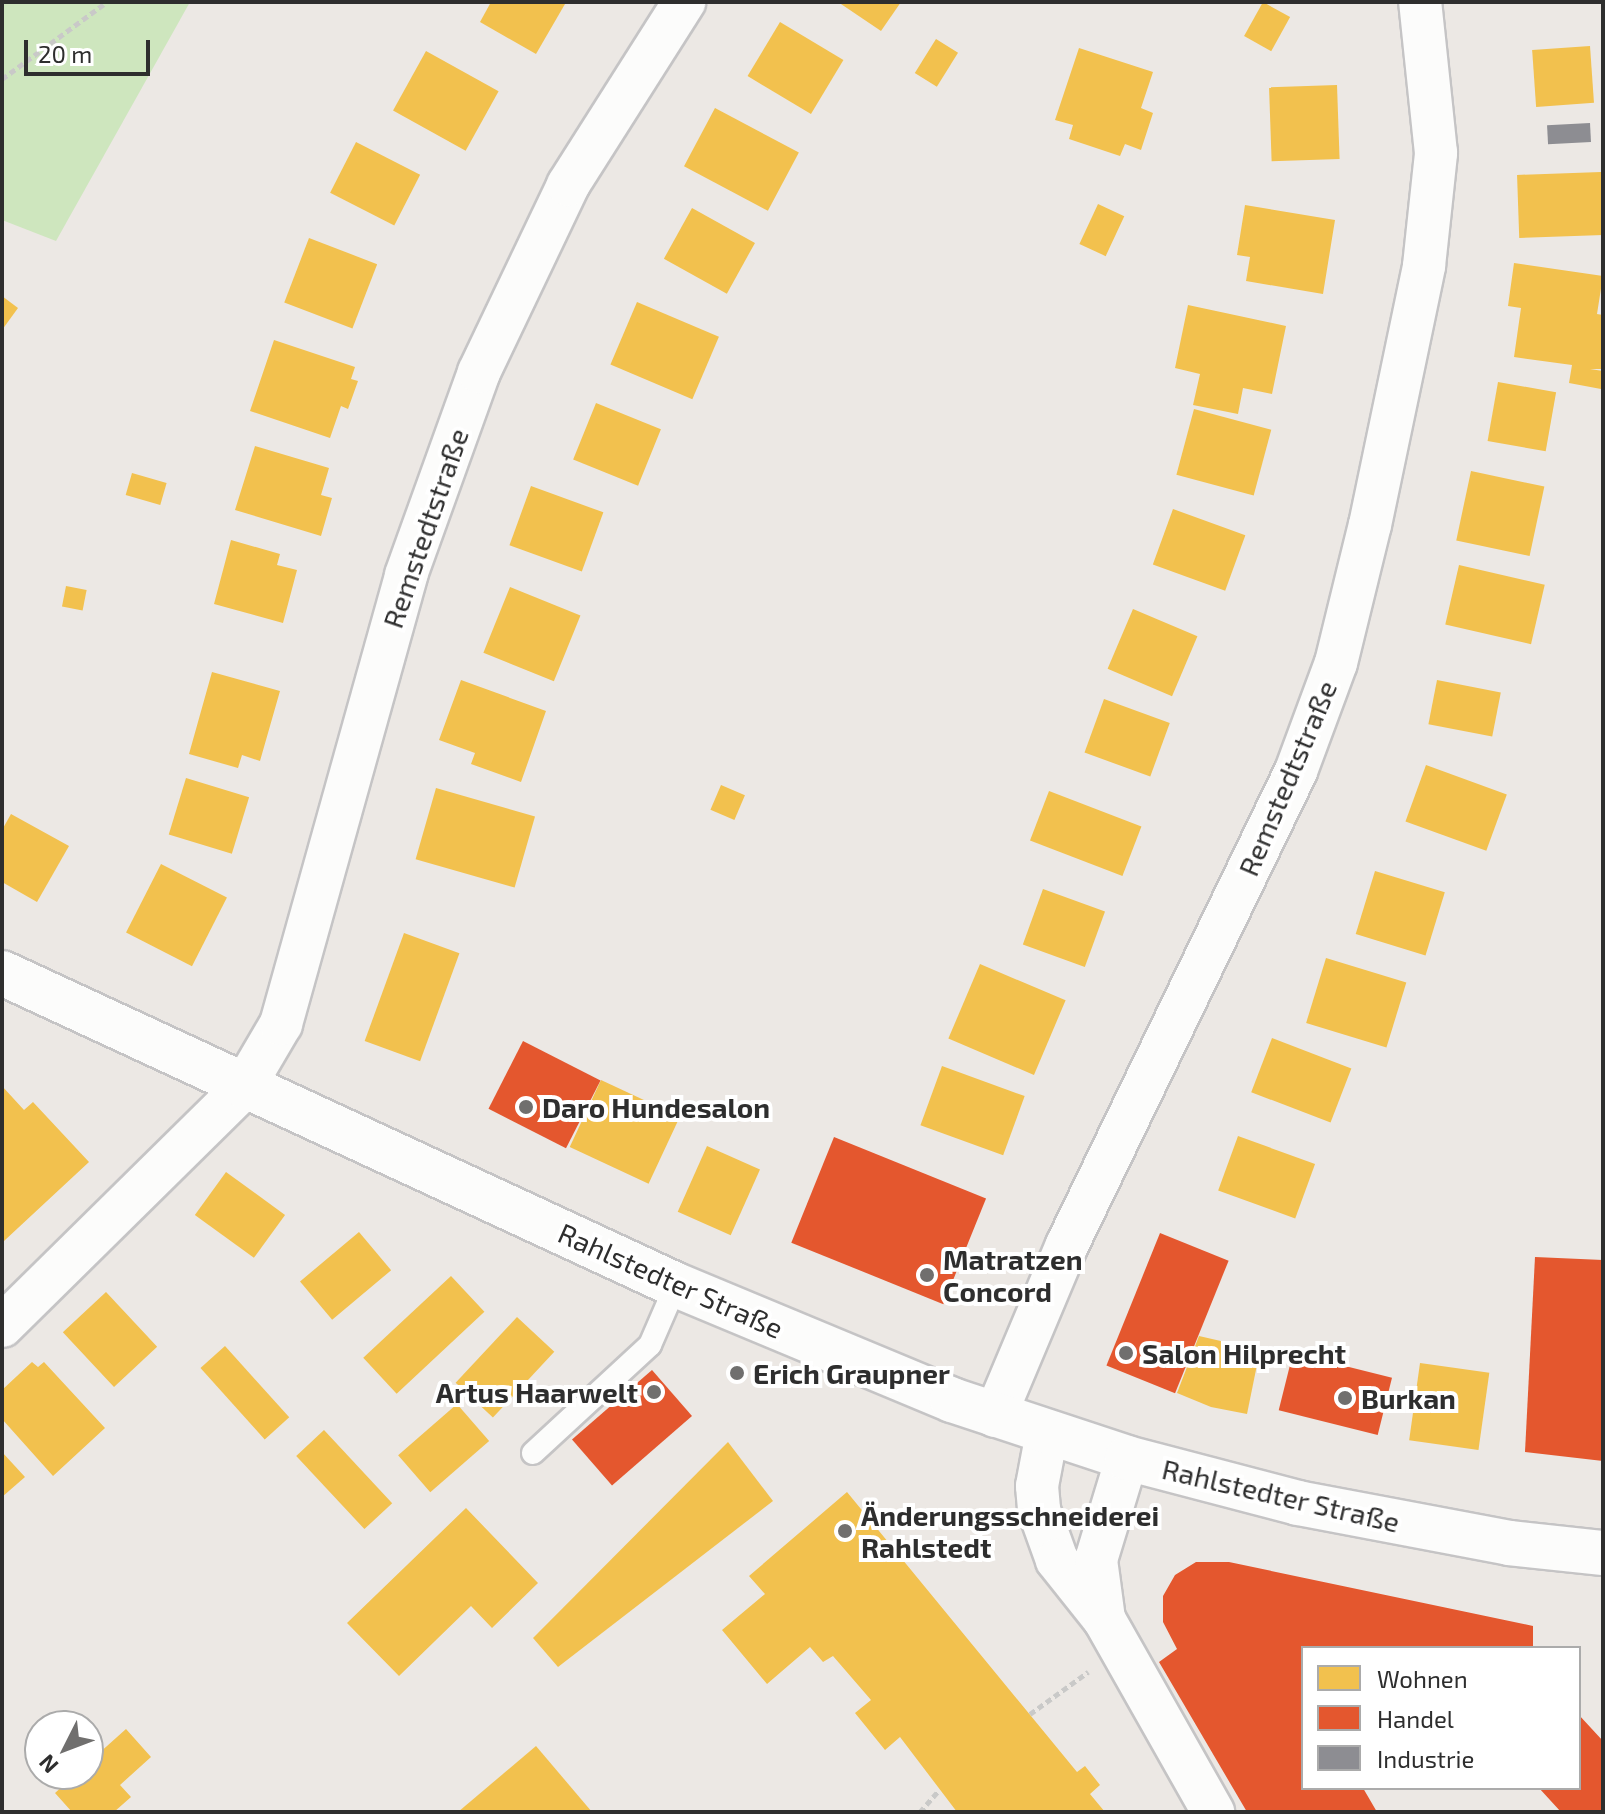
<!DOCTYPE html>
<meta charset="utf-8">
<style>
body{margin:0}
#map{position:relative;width:1605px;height:1814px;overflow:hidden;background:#ece8e4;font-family:"Exo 2",sans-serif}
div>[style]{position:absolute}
.green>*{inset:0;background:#cee6be}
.homes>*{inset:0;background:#f2c14e;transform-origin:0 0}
.shops>*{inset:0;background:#e4572e;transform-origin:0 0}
.industry>*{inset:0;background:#8d8d92;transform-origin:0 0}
.path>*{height:5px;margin-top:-2.5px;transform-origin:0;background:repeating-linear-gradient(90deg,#c9c9c8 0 6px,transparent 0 10px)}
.roads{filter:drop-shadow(2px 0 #c5c4c5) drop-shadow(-2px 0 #c5c4c5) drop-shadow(0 2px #c5c4c5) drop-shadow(0 -2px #c5c4c5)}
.lane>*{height:22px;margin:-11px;padding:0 11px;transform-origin:11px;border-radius:11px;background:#fcfcfb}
.street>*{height:42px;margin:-21px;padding:0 21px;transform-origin:21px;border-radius:21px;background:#fcfcfb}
.secondary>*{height:44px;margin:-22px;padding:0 22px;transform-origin:22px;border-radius:22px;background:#fcfcfb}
.dots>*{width:22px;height:22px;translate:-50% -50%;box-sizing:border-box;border:4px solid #fff;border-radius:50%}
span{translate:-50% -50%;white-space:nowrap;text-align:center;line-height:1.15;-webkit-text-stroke:8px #fff;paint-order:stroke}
.street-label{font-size:28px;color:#2e2e2e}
.poi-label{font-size:28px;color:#2e2e2e;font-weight:700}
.left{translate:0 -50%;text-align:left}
.right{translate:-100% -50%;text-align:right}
.frame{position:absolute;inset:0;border:4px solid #2e2e2e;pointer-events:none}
.legend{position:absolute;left:1301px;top:1646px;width:280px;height:144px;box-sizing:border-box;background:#fff;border:2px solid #ababab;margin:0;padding:10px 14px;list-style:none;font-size:24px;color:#2e2e2e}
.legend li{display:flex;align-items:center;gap:16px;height:40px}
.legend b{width:40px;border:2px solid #ababab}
.north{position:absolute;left:24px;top:1710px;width:80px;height:80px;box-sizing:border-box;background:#fff;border:2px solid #ababab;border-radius:50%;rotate:228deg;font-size:22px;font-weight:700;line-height:32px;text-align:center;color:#2e2e2e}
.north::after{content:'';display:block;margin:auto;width:28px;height:36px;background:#706f6e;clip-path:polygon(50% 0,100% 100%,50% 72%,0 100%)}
.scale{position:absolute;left:24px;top:40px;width:126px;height:36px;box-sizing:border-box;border:4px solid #2e2e2e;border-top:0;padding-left:10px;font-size:24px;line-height:28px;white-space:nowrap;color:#2e2e2e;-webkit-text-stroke:6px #fff;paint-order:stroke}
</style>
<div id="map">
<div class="green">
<div style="clip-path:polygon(2px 2px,190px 2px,56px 241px,2px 220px)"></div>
</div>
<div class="homes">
<div style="clip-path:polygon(491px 2px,562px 2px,565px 4px,536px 54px,480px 22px)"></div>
<div style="clip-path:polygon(838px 2px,901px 2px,881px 31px)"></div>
<div style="left:1263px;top:2px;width:31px;height:39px;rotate:29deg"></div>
<div style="left:780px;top:22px;width:74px;height:63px;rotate:31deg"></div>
<div style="left:936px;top:39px;width:26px;height:40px;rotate:32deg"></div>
<div style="left:1590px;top:46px;width:57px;height:58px;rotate:86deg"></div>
<div style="clip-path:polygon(1079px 48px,1153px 72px,1141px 108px,1153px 113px,1141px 150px,1125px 144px,1120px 156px,1069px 139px,1073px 125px,1055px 120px)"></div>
<div style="left:426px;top:51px;width:83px;height:68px;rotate:29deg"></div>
<div style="left:1337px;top:85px;width:74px;height:68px;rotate:88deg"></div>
<div style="left:715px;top:108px;width:95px;height:66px;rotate:28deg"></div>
<div style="left:356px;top:142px;width:72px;height:57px;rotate:27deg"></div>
<div style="left:1601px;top:172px;width:63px;height:84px;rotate:88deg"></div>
<div style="left:1098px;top:204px;width:29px;height:44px;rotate:25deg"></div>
<div style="clip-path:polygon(1245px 205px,1335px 220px,1323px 294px,1246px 281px,1250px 257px,1237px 255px)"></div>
<div style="left:692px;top:208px;width:72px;height:58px;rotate:29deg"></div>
<div style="left:309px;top:238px;width:73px;height:69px;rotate:21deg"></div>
<div style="clip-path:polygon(1514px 263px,1603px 276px,1597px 314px,1603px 315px,1603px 369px,1590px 369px,1603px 371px,1601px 389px,1569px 383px,1572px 365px,1514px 357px,1521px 308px,1508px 306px)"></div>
<div style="clip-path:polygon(2px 296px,18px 308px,2px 330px)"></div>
<div style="left:637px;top:302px;width:89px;height:68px;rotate:23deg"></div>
<div style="clip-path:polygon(1188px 305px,1286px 326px,1272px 394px,1243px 388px,1238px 414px,1193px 405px,1200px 374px,1175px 368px)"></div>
<div style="clip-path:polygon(274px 340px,355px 367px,351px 379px,358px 381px,348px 409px,341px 406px,330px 438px,250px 411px)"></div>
<div style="left:1498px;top:382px;width:59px;height:60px;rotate:10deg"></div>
<div style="left:596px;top:403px;width:70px;height:61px;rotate:22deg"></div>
<div style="left:1194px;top:409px;width:80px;height:68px;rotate:15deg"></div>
<div style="clip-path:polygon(255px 446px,329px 468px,321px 495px,332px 498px,321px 536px,235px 510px)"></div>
<div style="left:1471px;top:471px;width:75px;height:71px;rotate:12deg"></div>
<div style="left:132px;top:473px;width:36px;height:23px;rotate:16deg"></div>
<div style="left:531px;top:486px;width:77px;height:63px;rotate:20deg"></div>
<div style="left:1173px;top:509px;width:77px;height:59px;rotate:20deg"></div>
<div style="clip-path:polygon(231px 540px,280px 554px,277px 565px,297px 570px,283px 623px,214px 604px)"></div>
<div style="left:1459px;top:565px;width:88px;height:61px;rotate:13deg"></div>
<div style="left:66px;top:586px;width:21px;height:21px;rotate:11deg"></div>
<div style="left:510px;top:587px;width:76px;height:71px;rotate:22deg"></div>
<div style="left:1133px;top:609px;width:70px;height:65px;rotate:23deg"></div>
<div style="clip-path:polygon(212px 672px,280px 691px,260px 761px,242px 755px,238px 768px,189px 754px)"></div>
<div style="clip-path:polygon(461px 680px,546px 711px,521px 782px,471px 764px,475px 753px,439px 740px)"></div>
<div style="left:1437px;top:680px;width:65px;height:45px;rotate:11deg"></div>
<div style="left:1104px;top:699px;width:70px;height:57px;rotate:20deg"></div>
<div style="left:1426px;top:765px;width:86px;height:60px;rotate:20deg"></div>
<div style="left:186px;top:778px;width:66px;height:59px;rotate:17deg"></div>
<div style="left:721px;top:785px;width:26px;height:27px;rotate:23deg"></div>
<div style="left:436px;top:788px;width:103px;height:74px;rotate:16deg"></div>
<div style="left:1049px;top:791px;width:99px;height:53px;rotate:21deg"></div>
<div style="clip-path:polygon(11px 814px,69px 846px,37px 902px,2px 882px,2px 830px)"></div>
<div style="left:161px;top:864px;width:74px;height:77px;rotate:27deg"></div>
<div style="left:1375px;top:871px;width:73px;height:66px;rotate:17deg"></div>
<div style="left:1043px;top:889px;width:66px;height:59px;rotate:20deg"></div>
<div style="left:404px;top:933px;width:59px;height:115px;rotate:20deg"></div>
<div style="left:1326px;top:958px;width:84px;height:68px;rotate:17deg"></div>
<div style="left:980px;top:964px;width:93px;height:81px;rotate:23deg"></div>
<div style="left:1272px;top:1038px;width:85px;height:58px;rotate:21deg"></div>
<div style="left:942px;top:1066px;width:88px;height:63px;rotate:20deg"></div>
<div style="left:601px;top:1080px;width:87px;height:74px;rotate:25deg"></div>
<div style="clip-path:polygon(2px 1086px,24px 1110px,33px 1102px,89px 1162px,4px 1241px)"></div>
<div style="left:1238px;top:1136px;width:82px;height:58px;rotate:20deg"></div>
<div style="left:707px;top:1146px;width:58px;height:72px;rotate:24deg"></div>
<div style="left:226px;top:1172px;width:73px;height:53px;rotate:36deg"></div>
<div style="left:359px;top:1232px;width:50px;height:77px;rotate:50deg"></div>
<div style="left:451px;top:1276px;width:49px;height:120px;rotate:47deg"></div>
<div style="left:106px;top:1292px;width:75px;height:59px;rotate:47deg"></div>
<div style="left:517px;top:1317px;width:51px;height:90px;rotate:43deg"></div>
<div style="clip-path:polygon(1199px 1336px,1260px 1350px,1247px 1414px,1211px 1407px,1177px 1393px)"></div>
<div style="left:225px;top:1346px;width:96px;height:33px;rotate:48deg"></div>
<div style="clip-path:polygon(32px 1362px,38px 1367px,44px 1362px,105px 1428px,53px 1476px,2px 1419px,2px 1390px)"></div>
<div style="left:1420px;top:1363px;width:70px;height:78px;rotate:8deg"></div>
<div style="left:457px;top:1404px;width:49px;height:78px;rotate:49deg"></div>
<div style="left:324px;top:1430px;width:100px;height:38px;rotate:47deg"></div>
<div style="clip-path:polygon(728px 1442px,773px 1501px,558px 1667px,533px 1638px)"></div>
<div style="clip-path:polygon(2px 1452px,25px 1477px,2px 1497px)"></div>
<div style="clip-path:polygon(847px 1492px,1077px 1772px,1085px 1766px,1100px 1785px,1090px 1794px,1105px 1812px,957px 1812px,900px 1737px,885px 1750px,855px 1713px,871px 1700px,833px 1656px,823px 1662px,810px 1647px,767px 1684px,722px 1630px,765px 1594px,749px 1576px)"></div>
<div style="clip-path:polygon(466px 1508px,538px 1583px,492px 1628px,471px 1606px,399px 1676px,347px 1623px)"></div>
<div style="clip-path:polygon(126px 1729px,151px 1757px,120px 1785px,131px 1797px,114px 1812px,72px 1812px,55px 1793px,76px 1774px,88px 1774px,88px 1763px)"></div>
<div style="clip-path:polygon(536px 1746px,592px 1812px,458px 1812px)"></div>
</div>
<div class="shops">
<div style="left:523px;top:1041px;width:87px;height:76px;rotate:27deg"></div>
<div style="left:834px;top:1137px;width:164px;height:114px;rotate:22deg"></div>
<div style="left:1160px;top:1233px;width:74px;height:143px;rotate:22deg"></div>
<div style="clip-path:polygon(1535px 1257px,1603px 1260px,1603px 1461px,1525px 1452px)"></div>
<div style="left:1293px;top:1353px;width:102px;height:59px;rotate:14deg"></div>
<div style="left:652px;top:1370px;width:61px;height:106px;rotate:49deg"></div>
<div style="clip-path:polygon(1196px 1562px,1229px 1562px,1533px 1626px,1533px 1648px,1303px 1648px,1303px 1788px,1363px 1788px,1377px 1812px,1247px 1812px,1159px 1662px,1177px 1649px,1163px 1622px,1163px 1596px,1175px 1575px)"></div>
<div style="clip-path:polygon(1579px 1715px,1603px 1741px,1603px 1812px,1561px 1812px,1539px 1788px,1579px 1788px)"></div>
</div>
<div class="industry">
<div style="left:1590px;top:123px;width:19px;height:43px;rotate:87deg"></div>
</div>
<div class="path">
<div style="left:2px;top:79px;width:130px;rotate:-36.3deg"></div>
<div style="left:1030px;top:1714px;width:72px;rotate:-35.9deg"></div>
<div style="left:920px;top:1812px;width:29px;rotate:-49deg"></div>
</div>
<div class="roads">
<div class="lane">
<div style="left:533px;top:1453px;width:159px;rotate:-42.7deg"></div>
<div style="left:650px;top:1345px;width:65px;rotate:-66.6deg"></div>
</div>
<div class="street">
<div style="left:2px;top:1326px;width:340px;rotate:-44.6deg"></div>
<div style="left:244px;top:1087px;width:73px;rotate:-59.6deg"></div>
<div style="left:281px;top:1024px;width:466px;rotate:-74.4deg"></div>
<div style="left:406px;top:575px;width:216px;rotate:-70.2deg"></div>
<div style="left:479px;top:372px;width:207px;rotate:-64.5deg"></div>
<div style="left:568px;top:185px;width:217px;rotate:-57.6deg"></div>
<div style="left:995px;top:1416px;width:186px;rotate:-67.2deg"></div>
<div style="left:1067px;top:1245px;width:526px;rotate:-64.21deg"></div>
<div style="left:1296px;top:771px;width:115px;rotate:-69.7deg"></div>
<div style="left:1336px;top:663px;width:142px;rotate:-76.2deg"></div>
<div style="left:1370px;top:525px;width:265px;rotate:-78.2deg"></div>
<div style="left:1424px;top:266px;width:114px;rotate:-83.9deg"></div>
<div style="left:1436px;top:153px;width:152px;rotate:-96deg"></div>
<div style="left:1047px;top:1433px;width:54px;rotate:100.7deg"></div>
<div style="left:1037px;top:1486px;width:24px;rotate:85deg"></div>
<div style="left:1039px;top:1510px;width:53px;rotate:70.2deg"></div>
<div style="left:1057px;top:1560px;width:75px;rotate:51.5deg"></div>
<div style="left:1104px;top:1619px;width:222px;rotate:60.5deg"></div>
<div style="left:1104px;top:1619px;width:60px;rotate:-97.7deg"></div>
<div style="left:1096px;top:1560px;width:107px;rotate:-73.1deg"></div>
</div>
<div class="secondary">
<div style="left:2px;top:973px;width:743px;rotate:24.84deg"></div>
<div style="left:676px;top:1285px;width:299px;rotate:22.6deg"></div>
<div style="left:952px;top:1400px;width:184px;rotate:18.3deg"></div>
<div style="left:1127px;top:1458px;width:177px;rotate:14.7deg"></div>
<div style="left:1298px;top:1503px;width:215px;rotate:10.7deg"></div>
<div style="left:1509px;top:1543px;width:95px;rotate:6.1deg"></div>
</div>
</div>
<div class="dots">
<div style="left:526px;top:1107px;background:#706f6e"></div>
<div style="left:927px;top:1275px;background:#706f6e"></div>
<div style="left:1126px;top:1353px;background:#706f6e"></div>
<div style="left:737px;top:1373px;background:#706f6e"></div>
<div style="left:654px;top:1392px;background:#706f6e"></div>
<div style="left:1345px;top:1398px;background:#706f6e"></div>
<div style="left:845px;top:1531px;background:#706f6e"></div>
</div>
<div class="street-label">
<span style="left:425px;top:528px;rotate:-71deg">Remstedtstraße</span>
<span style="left:1287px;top:778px;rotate:-67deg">Remstedtstraße</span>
<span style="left:671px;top:1280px;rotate:24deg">Rahlstedter Straße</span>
<span style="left:1281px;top:1495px;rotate:13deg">Rahlstedter Straße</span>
</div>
<div class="poi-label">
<span class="left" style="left:542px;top:1107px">Daro Hundesalon</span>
<span class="left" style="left:943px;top:1275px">Matratzen<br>Concord</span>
<span class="left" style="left:1142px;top:1353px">Salon Hilprecht</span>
<span class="left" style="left:753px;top:1373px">Erich Graupner</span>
<span class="right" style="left:638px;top:1392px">Artus Haarwelt</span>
<span class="left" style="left:1361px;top:1398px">Burkan</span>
<span class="left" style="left:861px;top:1531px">Änderungsschneiderei<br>Rahlstedt</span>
</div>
<div class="frame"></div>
<ul class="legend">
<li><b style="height:22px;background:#f2c14e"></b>Wohnen</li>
<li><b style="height:22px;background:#e4572e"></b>Handel</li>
<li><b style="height:22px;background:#8d8d92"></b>Industrie</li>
</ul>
<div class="north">N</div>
<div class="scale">20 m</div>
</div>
